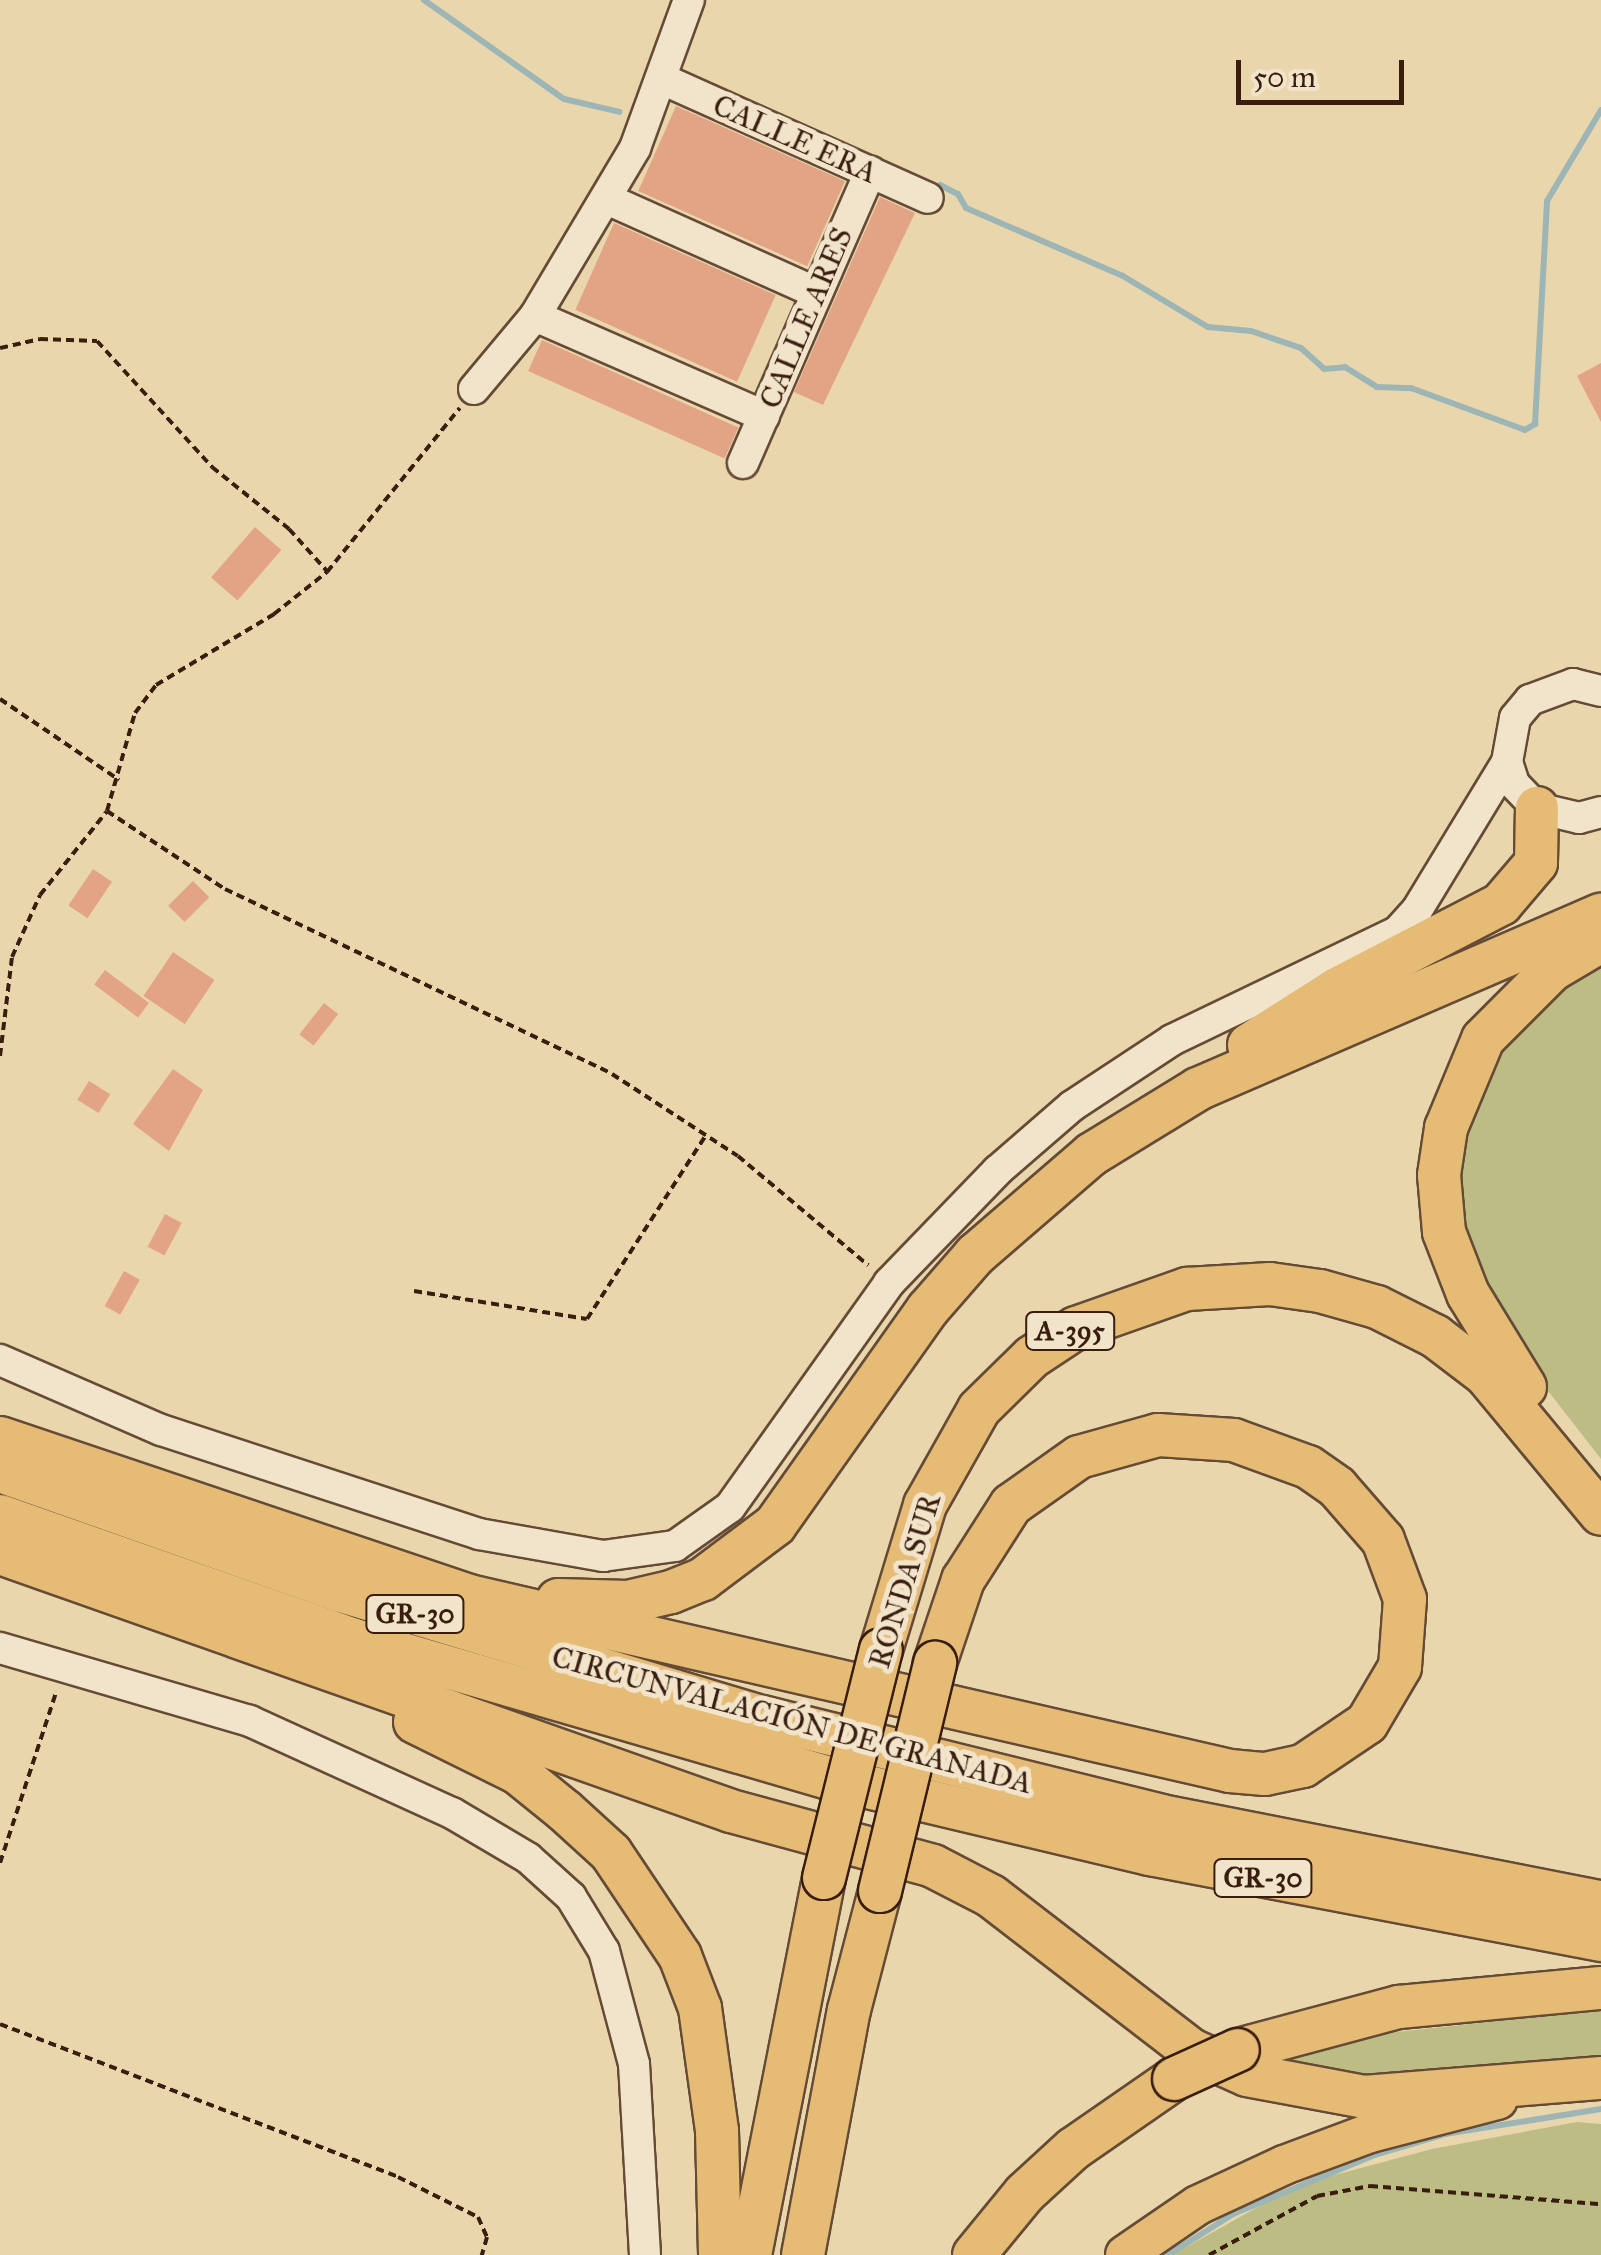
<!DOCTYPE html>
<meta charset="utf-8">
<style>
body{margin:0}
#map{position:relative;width:1601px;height:2255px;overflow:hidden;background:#ead6ad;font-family:"IM FELL Great Primer",serif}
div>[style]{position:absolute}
.green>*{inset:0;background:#bdbc85}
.stream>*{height:6px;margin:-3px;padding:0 3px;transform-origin:3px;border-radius:3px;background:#9db6b5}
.building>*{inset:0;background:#e3a486;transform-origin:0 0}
.path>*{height:4px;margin-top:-2px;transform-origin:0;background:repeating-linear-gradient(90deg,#391d0f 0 8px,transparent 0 13px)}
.roads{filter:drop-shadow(2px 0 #654b36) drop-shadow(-2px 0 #654b36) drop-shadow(0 2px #654b36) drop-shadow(0 -2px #654b36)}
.minor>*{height:30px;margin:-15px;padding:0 15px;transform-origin:15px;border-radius:15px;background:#f1e4ca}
.major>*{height:38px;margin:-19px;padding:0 19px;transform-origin:19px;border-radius:19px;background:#e5bb76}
.highway>*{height:42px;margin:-21px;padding:0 21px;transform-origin:21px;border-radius:21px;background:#e5bb76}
.bridges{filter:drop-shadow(2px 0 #391d0f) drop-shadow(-2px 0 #391d0f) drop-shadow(0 2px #391d0f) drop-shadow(0 -2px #391d0f)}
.highway-bridge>*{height:42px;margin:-21px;padding:0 21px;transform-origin:21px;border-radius:21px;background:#e5bb76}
span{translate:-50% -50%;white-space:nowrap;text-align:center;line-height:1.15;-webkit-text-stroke:10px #f1e4ca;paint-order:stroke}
.shield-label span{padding:2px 8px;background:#f1e4ca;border:2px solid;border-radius:8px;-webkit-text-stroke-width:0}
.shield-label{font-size:28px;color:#391d0f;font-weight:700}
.street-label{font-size:30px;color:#391d0f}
.scale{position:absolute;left:1236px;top:60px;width:168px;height:45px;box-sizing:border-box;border:5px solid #391d0f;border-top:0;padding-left:12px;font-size:30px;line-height:35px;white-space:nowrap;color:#391d0f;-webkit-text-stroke:8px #f1e4ca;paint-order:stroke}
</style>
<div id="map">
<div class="green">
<div style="clip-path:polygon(1601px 965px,1601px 1459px,1496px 1324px,1458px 1222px,1458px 1162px,1470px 1108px,1504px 1046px,1542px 1002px)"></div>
<div style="clip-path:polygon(1601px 2010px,1601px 2064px,1404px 2088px,1253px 2070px,1387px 2033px)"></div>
<div style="clip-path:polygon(1577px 2122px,1601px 2124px,1601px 2255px,1172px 2255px,1297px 2185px,1432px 2149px)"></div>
</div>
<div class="stream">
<div style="left:424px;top:0;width:171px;rotate:35.3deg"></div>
<div style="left:564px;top:99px;width:57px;rotate:13.1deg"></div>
<div style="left:940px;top:185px;width:20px;rotate:27deg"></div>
<div style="left:958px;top:194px;width:16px;rotate:60deg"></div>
<div style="left:966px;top:208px;width:171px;rotate:23.4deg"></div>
<div style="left:1123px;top:276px;width:99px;rotate:31deg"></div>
<div style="left:1208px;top:327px;width:43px;rotate:5.3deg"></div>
<div style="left:1251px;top:331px;width:53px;rotate:18.8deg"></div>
<div style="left:1301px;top:348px;width:31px;rotate:42deg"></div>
<div style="left:1324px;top:369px;width:21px;rotate:-5deg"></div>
<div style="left:1345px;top:367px;width:38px;rotate:32deg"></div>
<div style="left:1377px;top:387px;width:34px;rotate:2deg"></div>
<div style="left:1411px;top:388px;width:121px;rotate:20.2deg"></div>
<div style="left:1525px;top:430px;width:12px;rotate:-31deg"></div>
<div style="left:1535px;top:424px;width:223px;rotate:-86.9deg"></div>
<div style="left:1547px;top:201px;width:106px;rotate:-59.3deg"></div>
<div style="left:1168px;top:2255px;width:77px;rotate:-32.2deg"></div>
<div style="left:1233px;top:2214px;width:154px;rotate:-22.6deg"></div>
<div style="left:1375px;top:2155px;width:73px;rotate:-16.7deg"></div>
<div style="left:1445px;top:2134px;width:158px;rotate:-9.1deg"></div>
</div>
<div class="building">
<div style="left:676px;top:106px;width:185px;height:93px;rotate:24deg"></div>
<div style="clip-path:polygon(880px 197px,915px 213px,823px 405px,794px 392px)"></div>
<div style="left:614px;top:223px;width:177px;height:95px;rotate:24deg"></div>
<div style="left:542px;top:340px;width:215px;height:34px;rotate:24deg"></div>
<div style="clip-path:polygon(1601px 363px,1601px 422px,1577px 376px)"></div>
<div style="left:255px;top:527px;width:35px;height:67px;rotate:41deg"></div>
<div style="left:93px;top:869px;width:23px;height:44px;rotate:34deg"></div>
<div style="left:193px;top:881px;width:23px;height:35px;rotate:45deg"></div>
<div style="left:173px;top:952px;width:50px;height:53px;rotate:34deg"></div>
<div style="left:105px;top:970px;width:55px;height:18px;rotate:37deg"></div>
<div style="left:324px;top:1003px;width:18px;height:40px;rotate:38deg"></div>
<div style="clip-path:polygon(173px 1069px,203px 1090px,169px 1151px,133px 1124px)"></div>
<div style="left:89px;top:1081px;width:25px;height:22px;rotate:32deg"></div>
<div style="left:165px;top:1214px;width:19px;height:37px;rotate:28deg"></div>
<div style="left:124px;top:1271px;width:18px;height:40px;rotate:29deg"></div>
</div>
<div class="path">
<div style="left:0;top:348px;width:41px;rotate:-12.7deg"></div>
<div style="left:40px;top:339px;width:57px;rotate:2deg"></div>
<div style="left:97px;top:341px;width:171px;rotate:47.6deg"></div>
<div style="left:212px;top:467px;width:99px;rotate:38.8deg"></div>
<div style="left:289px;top:529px;width:57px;rotate:47.9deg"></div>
<div style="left:0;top:699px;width:144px;rotate:34.2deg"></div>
<div style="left:107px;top:811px;width:141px;rotate:33.5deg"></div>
<div style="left:225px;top:889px;width:429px;rotate:25.5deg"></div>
<div style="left:612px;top:1074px;width:150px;rotate:33.1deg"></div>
<div style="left:738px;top:1156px;width:170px;rotate:40deg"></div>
<div style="left:0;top:1056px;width:100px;rotate:-83.1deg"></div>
<div style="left:12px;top:957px;width:68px;rotate:-65.7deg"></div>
<div style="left:40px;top:895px;width:107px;rotate:-51.4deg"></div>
<div style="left:107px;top:811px;width:102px;rotate:-74.1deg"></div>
<div style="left:135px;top:713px;width:35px;rotate:-53deg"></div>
<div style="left:156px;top:685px;width:138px;rotate:-31deg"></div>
<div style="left:274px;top:614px;width:68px;rotate:-38.4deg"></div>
<div style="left:327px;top:572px;width:211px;rotate:-51deg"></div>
<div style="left:414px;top:1291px;width:175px;rotate:9.2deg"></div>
<div style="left:587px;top:1319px;width:219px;rotate:-57.1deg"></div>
<div style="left:0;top:1863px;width:179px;rotate:-71.8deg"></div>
<div style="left:0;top:2024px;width:426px;rotate:21deg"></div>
<div style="left:398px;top:2177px;width:89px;rotate:26.6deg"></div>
<div style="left:478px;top:2217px;width:22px;rotate:66deg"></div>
<div style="left:487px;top:2237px;width:19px;rotate:106deg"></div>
<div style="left:1209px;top:2255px;width:123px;rotate:-28.6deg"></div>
<div style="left:1317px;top:2196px;width:54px;rotate:-10.7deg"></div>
<div style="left:1370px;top:2186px;width:232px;rotate:4.5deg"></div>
</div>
<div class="roads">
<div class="minor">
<div style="left:662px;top:79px;width:291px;rotate:24.1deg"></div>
<div style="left:607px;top:199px;width:230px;rotate:24.1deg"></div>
<div style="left:535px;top:316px;width:250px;rotate:23.6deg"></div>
<div style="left:474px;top:389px;width:95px;rotate:-50.1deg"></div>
<div style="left:535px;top:316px;width:196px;rotate:-59.2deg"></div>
<div style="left:635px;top:148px;width:158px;rotate:-70deg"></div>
<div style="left:743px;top:463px;width:318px;rotate:-66.4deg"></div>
<div style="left:1601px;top:691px;width:29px;rotate:-166deg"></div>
<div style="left:1573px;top:684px;width:46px;rotate:159.6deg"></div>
<div style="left:1530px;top:700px;width:23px;rotate:130deg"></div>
<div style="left:1515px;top:718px;width:45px;rotate:100.3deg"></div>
<div style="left:1507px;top:762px;width:23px;rotate:72deg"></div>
<div style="left:1514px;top:784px;width:33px;rotate:46deg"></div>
<div style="left:1537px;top:808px;width:43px;rotate:13.4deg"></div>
<div style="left:1579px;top:818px;width:23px;rotate:-15deg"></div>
<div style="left:0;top:1360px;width:176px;rotate:23.5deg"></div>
<div style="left:161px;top:1430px;width:335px;rotate:18.1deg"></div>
<div style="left:479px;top:1534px;width:126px;rotate:10.1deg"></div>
<div style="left:603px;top:1556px;width:73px;rotate:-7.9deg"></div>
<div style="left:675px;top:1546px;width:67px;rotate:-35.3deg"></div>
<div style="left:730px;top:1507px;width:275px;rotate:-54.6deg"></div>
<div style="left:889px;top:1283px;width:156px;rotate:-46deg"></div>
<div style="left:997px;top:1171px;width:99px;rotate:-40.9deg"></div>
<div style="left:1072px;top:1106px;width:120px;rotate:-33.4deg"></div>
<div style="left:1172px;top:1040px;width:251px;rotate:-25.7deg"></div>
<div style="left:1398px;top:931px;width:28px;rotate:-48deg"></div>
<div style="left:1417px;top:910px;width:173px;rotate:-58.7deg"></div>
<div style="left:0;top:1648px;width:260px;rotate:16.3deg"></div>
<div style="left:250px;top:1721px;width:222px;rotate:24.5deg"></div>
<div style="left:452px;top:1813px;width:88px;rotate:30.6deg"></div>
<div style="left:528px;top:1858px;width:58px;rotate:42.2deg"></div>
<div style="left:571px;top:1897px;width:63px;rotate:58.6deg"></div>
<div style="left:604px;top:1951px;width:117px;rotate:75.1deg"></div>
<div style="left:634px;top:2064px;width:191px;rotate:86.7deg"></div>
</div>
<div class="major">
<div style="left:1125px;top:2255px;width:88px;rotate:-34.4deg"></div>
<div style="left:1198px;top:2205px;width:95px;rotate:-24.9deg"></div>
<div style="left:1284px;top:2165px;width:92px;rotate:-20.4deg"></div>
<div style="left:1370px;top:2133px;width:132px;rotate:-14.5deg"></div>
</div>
<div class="highway">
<div style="left:1249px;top:1045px;width:104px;rotate:-32.5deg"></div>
<div style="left:1337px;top:989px;width:185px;rotate:-27.4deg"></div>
<div style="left:1501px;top:904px;width:54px;rotate:-49.5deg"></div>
<div style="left:1536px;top:863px;width:55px;rotate:-89deg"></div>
<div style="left:1525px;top:1387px;width:109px;rotate:-121.5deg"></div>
<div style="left:1468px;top:1294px;width:66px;rotate:-111.2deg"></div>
<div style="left:1444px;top:1232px;width:57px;rotate:-95deg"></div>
<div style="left:1439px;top:1175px;width:48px;rotate:-81.5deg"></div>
<div style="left:1446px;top:1128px;width:96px;rotate:-67.4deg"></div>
<div style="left:1483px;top:1039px;width:98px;rotate:-45deg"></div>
<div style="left:1552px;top:970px;width:57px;rotate:-30.6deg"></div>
<div style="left:0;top:1438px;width:495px;rotate:18.6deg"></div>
<div style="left:469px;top:1596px;width:781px;rotate:12.95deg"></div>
<div style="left:1230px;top:1771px;width:35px;rotate:5deg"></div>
<div style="left:1265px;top:1774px;width:39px;rotate:-12deg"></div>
<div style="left:1303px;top:1766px;width:77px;rotate:-33.9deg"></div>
<div style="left:1367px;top:1723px;width:65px;rotate:-59.5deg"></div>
<div style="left:1400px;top:1667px;width:68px;rotate:-85.8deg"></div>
<div style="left:1405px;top:1599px;width:63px;rotate:-110.4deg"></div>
<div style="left:1383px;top:1540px;width:70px;rotate:-131deg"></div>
<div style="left:1337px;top:1487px;width:35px;rotate:-145deg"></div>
<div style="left:1308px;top:1467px;width:79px;rotate:-160deg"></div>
<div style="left:1234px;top:1440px;width:76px;rotate:-176.2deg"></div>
<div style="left:1158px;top:1435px;width:82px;rotate:164.4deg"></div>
<div style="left:1079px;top:1457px;width:83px;rotate:144.8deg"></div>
<div style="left:1011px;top:1505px;width:89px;rotate:122.6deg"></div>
<div style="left:963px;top:1580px;width:88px;rotate:108.6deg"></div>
<div style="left:0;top:1471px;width:361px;rotate:19.4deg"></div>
<div style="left:341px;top:1591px;width:439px;rotate:16.7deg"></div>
<div style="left:762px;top:1717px;width:411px;rotate:13.9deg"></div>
<div style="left:1161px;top:1816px;width:448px;rotate:11.1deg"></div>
<div style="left:0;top:1516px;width:375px;rotate:19.3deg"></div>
<div style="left:354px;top:1640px;width:491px;rotate:16.2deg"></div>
<div style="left:826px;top:1777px;width:333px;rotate:13.4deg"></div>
<div style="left:1150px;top:1854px;width:459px;rotate:10.8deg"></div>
<div style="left:0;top:1553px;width:775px;rotate:19.44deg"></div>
<div style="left:731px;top:1811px;width:209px;rotate:15.2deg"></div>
<div style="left:933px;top:1866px;width:65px;rotate:27.3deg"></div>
<div style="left:991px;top:1896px;width:252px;rotate:37.6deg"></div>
<div style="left:1191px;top:2050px;width:61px;rotate:24.1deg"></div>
<div style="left:1247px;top:2075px;width:119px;rotate:10.6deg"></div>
<div style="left:1364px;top:2097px;width:238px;rotate:-4.6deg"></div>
<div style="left:558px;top:1600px;width:70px;rotate:1.6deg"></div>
<div style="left:628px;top:1602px;width:44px;rotate:-13.1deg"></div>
<div style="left:671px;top:1592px;width:35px;rotate:-22deg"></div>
<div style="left:703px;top:1579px;width:90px;rotate:-36.9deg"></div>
<div style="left:775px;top:1525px;width:265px;rotate:-54.7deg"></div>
<div style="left:928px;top:1309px;width:72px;rotate:-49deg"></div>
<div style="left:975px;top:1255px;width:155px;rotate:-40.8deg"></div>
<div style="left:1092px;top:1154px;width:124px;rotate:-31.5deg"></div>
<div style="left:1198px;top:1089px;width:439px;rotate:-23.4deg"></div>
<div style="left:881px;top:1650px;width:152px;rotate:-73.1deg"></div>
<div style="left:925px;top:1505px;width:110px;rotate:-60.6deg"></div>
<div style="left:979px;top:1409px;width:74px;rotate:-44.5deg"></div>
<div style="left:1032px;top:1357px;width:53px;rotate:-33.4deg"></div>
<div style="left:1076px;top:1328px;width:118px;rotate:-19.4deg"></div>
<div style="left:1187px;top:1289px;width:83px;rotate:-3.4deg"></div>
<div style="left:1270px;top:1284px;width:50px;rotate:8deg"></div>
<div style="left:1320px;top:1291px;width:59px;rotate:15.7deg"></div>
<div style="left:1377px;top:1307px;width:65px;rotate:26.6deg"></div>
<div style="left:1435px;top:1336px;width:64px;rotate:37.4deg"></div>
<div style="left:1486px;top:1375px;width:180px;rotate:50.4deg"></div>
<div style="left:415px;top:1722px;width:115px;rotate:26.3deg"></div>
<div style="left:518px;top:1773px;width:60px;rotate:39deg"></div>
<div style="left:565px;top:1811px;width:62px;rotate:42.4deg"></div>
<div style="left:611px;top:1853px;width:124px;rotate:56.2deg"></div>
<div style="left:680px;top:1956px;width:56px;rotate:69deg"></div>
<div style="left:700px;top:2008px;width:124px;rotate:82.1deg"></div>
<div style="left:717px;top:2131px;width:124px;rotate:88.6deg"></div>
<div style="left:1238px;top:2050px;width:167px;rotate:-15deg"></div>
<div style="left:1399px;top:2007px;width:203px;rotate:-5.4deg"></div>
<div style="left:750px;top:2255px;width:384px;rotate:-78.9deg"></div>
<div style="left:803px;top:2255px;width:249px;rotate:-79.4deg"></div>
<div style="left:849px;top:2010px;width:123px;rotate:-75.4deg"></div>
<div style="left:974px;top:2255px;width:80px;rotate:-50.6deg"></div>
<div style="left:1025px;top:2193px;width:65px;rotate:-42.5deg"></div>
<div style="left:1073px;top:2149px;width:123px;rotate:-34.7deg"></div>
</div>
</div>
<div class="bridges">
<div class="highway-bridge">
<div style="left:824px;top:1878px;width:235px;rotate:-76deg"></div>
<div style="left:880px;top:1891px;width:235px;rotate:-76.4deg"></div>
<div style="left:1174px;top:2079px;width:70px;rotate:-24.4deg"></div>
</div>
</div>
<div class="shield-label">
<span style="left:1070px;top:1331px">A-395</span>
<span style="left:415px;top:1614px">GR-30</span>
<span style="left:1263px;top:1878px">GR-30</span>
</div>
<div class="street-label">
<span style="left:795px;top:139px;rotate:24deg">CALLE ERA</span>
<span style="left:806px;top:318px;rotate:-67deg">CALLE ARES</span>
<span style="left:905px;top:1581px;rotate:-73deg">RONDA SUR</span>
<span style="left:792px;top:1720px;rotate:15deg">CIRCUNVALACIÓN DE GRANADA</span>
</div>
<div class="scale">50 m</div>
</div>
